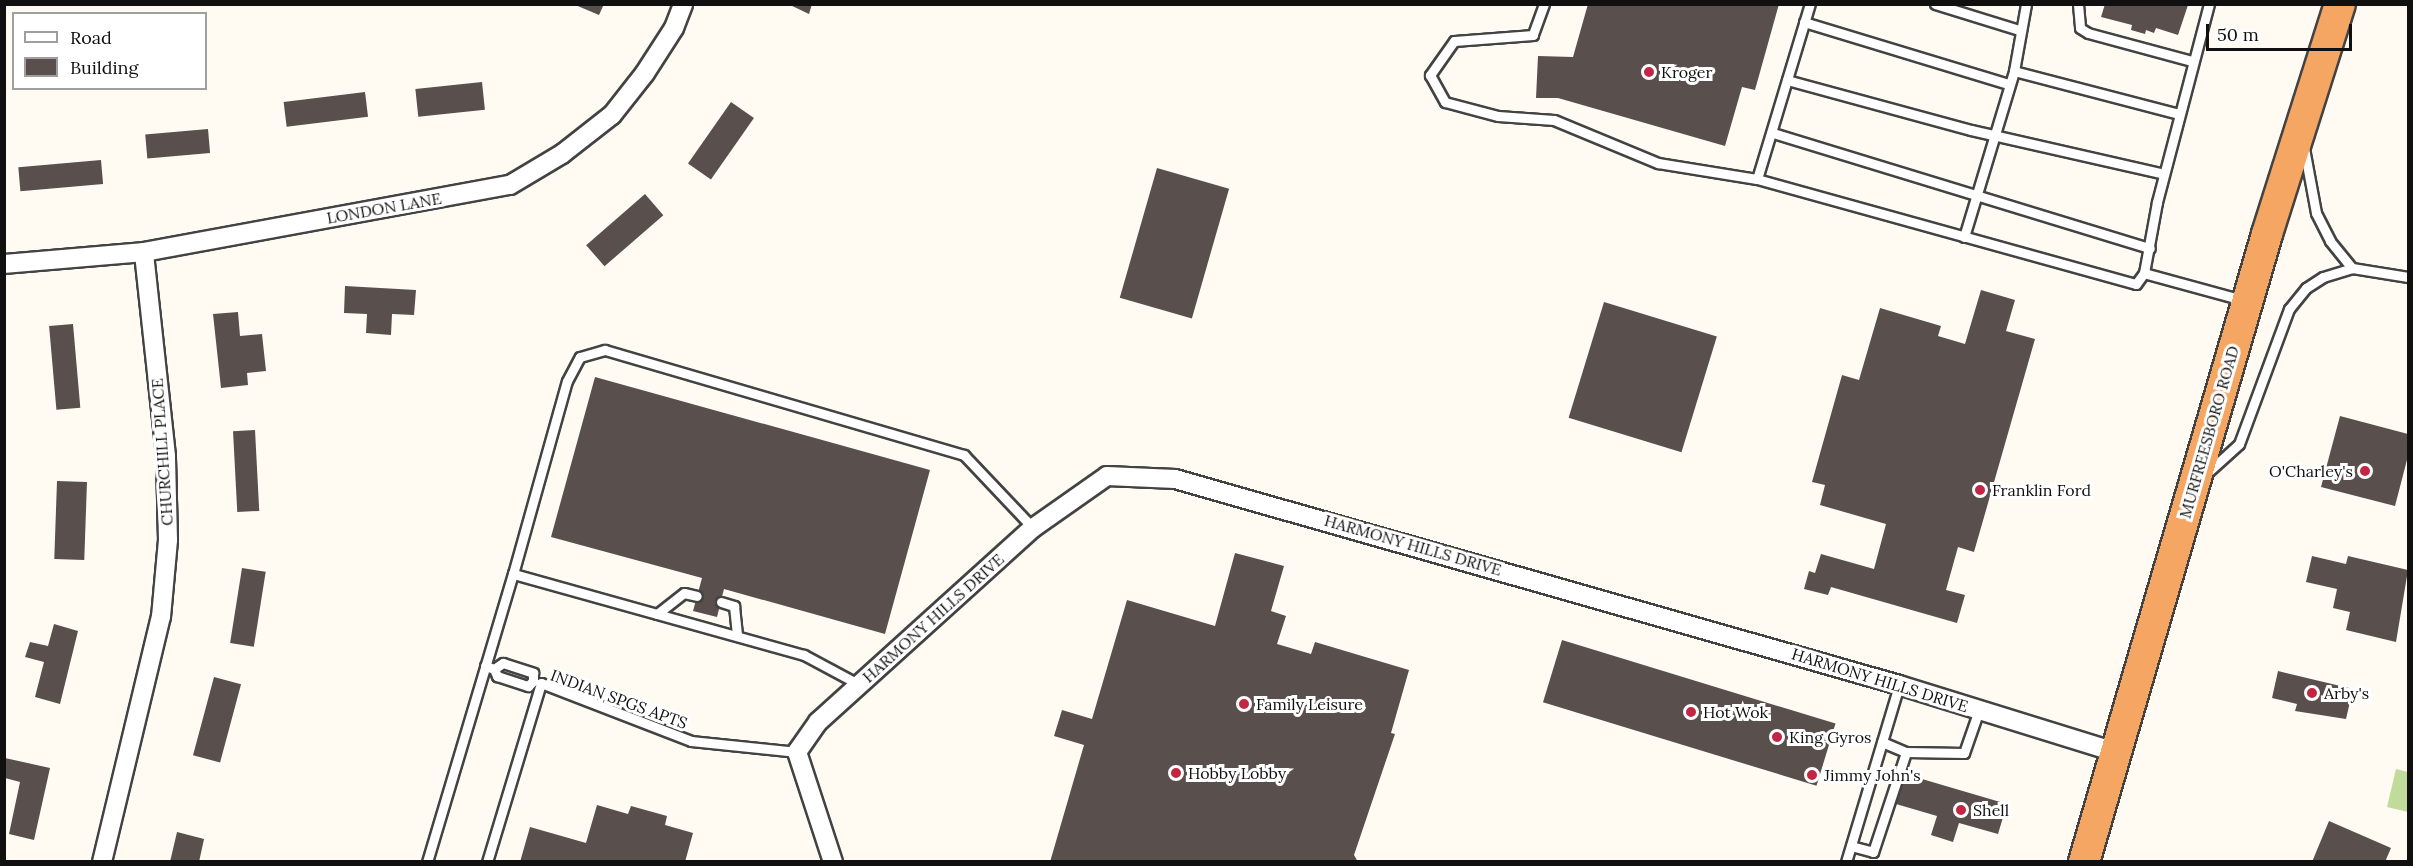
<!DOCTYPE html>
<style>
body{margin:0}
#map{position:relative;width:2413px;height:866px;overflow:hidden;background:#fffbf3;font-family:Lora,serif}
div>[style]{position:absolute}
.forest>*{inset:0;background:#c1db9b}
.building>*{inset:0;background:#594f4c;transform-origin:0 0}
.roads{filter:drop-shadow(2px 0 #434343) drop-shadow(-2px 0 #434343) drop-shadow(0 2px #434343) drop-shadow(0 -2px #434343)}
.service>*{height:9px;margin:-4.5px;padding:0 4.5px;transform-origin:4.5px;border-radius:4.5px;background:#fff}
.minor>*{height:18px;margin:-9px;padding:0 9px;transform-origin:9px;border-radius:9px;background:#fff}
.trunk>*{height:30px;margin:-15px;padding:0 15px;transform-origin:15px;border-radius:15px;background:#f6a663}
.dots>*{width:16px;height:16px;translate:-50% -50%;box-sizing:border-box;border:3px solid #fff;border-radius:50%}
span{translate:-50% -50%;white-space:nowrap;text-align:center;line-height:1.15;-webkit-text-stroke:6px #fff;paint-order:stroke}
.poi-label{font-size:16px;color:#101010}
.left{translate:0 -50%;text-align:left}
.right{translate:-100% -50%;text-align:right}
.street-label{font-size:16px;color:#101010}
.frame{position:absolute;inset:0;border:6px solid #101010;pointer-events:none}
.legend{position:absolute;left:12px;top:12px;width:195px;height:78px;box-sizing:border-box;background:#fff;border:2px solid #9f9f9f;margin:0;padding:8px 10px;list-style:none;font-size:18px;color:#101010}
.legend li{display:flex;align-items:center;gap:12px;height:30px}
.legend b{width:30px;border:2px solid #9f9f9f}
.scale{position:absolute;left:2206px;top:24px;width:146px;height:27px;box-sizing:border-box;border:3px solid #101010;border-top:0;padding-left:8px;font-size:18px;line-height:21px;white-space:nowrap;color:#101010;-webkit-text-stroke:4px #fff;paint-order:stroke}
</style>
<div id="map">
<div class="forest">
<div style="clip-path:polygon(2396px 769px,2408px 772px,2408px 812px,2387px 807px)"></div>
</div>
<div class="building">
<div style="clip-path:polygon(573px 4px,604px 4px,599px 15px)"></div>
<div style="clip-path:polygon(788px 4px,812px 4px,809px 14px)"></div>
<div style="clip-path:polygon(1588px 4px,1779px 4px,1755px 90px,1742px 87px,1725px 146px,1558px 98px,1536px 98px,1538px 56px,1573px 57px)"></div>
<div style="clip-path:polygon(2105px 4px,2185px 4px,2188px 5px,2178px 35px,2156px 28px,2154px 33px,2146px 30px,2145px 34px,2131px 30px,2132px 25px,2101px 17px)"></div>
<div style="left:482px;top:82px;width:28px;height:67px;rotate:84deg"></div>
<div style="left:365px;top:92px;width:25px;height:82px;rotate:83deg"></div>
<div style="left:731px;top:102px;width:28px;height:75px;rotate:35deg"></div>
<div style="left:208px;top:129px;width:24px;height:63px;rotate:85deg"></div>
<div style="left:101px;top:160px;width:24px;height:83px;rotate:85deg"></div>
<div style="left:1157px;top:168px;width:75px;height:135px;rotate:16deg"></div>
<div style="left:645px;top:194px;width:28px;height:78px;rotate:49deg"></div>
<div style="clip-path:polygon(345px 286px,416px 290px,414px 315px,392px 314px,391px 335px,366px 333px,367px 314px,344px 313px)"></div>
<div style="clip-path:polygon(1981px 290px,2015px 300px,2006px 331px,2035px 339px,1974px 552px,1958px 547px,1946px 590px,1965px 595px,1957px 623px,1831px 587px,1828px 595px,1804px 589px,1809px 571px,1815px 573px,1821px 554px,1874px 569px,1886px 524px,1820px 505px,1825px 485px,1812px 482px,1842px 375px,1859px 380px,1880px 308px,1941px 326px,1938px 336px,1965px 344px)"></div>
<div style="left:1604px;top:302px;width:118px;height:121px;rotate:17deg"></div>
<div style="clip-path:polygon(238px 312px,240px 336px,262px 334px,266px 371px,247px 373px,248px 385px,221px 388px,213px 314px)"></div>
<div style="left:73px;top:324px;width:84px;height:24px;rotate:85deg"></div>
<div style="clip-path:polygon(595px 377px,930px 470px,885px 634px,724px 589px,717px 617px,693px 611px,702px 578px,551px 537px)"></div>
<div style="clip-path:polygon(2340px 416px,2408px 434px,2408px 456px,2395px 506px,2321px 487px)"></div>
<div style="left:255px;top:430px;width:81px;height:22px;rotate:87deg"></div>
<div style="left:57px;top:481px;width:30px;height:78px;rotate:2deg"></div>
<div style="clip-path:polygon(1235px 553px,1284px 566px,1271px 611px,1286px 616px,1277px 644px,1311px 654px,1315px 642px,1409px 670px,1391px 733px,1395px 734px,1354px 855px,1358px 862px,1050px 862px,1084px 745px,1054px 736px,1062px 710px,1092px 719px,1127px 600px,1215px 626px)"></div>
<div style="clip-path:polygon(2312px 556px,2346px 564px,2348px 556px,2408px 570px,2396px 642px,2346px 630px,2350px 612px,2333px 608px,2337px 589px,2306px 582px)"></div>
<div style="left:242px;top:568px;width:24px;height:76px;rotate:9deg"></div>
<div style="clip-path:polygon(54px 624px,78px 631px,60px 704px,35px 697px,44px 662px,25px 657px,30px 642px,48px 646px)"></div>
<div style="left:1562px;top:640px;width:286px;height:65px;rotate:17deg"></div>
<div style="clip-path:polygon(2278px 671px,2353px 689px,2346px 719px,2295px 711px,2297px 704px,2272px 698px)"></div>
<div style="left:214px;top:677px;width:28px;height:81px;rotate:15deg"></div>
<div style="clip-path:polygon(5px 758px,50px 768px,34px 840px,9px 834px,20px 782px,5px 778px)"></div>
<div style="clip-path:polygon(1905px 774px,2007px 804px,1998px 834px,1959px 823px,1953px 842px,1931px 835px,1937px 816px,1896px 804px)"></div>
<div style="clip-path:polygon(597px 805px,628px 814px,631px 806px,667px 816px,665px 825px,693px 833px,685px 862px,520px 862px,530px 827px,586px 843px)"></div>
<div style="clip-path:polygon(2329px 821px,2391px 848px,2385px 862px,2312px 862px)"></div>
<div style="clip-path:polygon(177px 832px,204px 839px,199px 862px,170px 862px)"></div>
</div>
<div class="roads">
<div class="service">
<div style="left:1544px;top:4px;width:33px;rotate:110deg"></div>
<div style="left:1533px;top:35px;width:79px;rotate:175.7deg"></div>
<div style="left:1454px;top:41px;width:42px;rotate:125.2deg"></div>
<div style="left:1430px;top:75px;width:31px;rotate:61deg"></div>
<div style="left:1445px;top:102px;width:55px;rotate:14.8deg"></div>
<div style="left:1498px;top:116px;width:56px;rotate:4.1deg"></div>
<div style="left:1554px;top:120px;width:113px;rotate:22.5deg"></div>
<div style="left:1658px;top:163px;width:100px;rotate:9.2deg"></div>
<div style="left:1757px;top:179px;width:393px;rotate:15.5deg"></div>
<div style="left:2136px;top:284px;width:14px;rotate:-54deg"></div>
<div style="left:2144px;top:273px;width:72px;rotate:-79.6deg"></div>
<div style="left:2157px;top:202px;width:205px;rotate:-75.3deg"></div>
<div style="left:1935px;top:4px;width:88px;rotate:17.2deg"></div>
<div style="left:2078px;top:4px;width:24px;rotate:85deg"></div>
<div style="left:2080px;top:28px;width:9px;rotate:32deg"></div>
<div style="left:2088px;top:33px;width:108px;rotate:15.1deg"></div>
<div style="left:1804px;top:22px;width:213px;rotate:16.9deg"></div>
<div style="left:2014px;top:71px;width:171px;rotate:14.6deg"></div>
<div style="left:1787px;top:80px;width:191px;rotate:15.2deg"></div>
<div style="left:1971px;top:130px;width:198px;rotate:12.8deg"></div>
<div style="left:1773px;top:133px;width:394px;rotate:17deg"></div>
<div style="left:2304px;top:148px;width:66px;rotate:79.5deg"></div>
<div style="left:2316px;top:213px;width:31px;rotate:63deg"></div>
<div style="left:2330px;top:241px;width:35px;rotate:51deg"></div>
<div style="left:1757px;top:179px;width:183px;rotate:-73.2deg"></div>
<div style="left:1964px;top:237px;width:173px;rotate:-73.2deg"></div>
<div style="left:2014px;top:71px;width:68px;rotate:-79.8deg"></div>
<div style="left:2144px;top:273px;width:103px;rotate:15.3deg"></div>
<div style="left:2207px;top:473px;width:43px;rotate:-42.2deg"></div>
<div style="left:2239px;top:444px;width:144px;rotate:-69.7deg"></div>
<div style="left:2289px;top:309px;width:27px;rotate:-51deg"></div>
<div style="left:2306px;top:288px;width:20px;rotate:-33deg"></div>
<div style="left:2323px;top:277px;width:30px;rotate:-17deg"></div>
<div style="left:2352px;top:268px;width:57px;rotate:9.1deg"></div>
<div style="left:721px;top:602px;width:14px;rotate:17deg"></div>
<div style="left:734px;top:606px;width:30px;rotate:84deg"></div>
<div style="left:657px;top:614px;width:34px;rotate:-38deg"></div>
<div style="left:684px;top:593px;width:13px;rotate:13deg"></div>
<div style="left:485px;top:666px;width:9px;rotate:18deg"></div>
<div style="left:494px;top:669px;width:8px;rotate:67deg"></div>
<div style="left:497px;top:676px;width:33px;rotate:18deg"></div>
<div style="left:528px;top:686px;width:7px;rotate:-45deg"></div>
<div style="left:494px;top:669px;width:11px;rotate:-34deg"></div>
<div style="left:503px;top:663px;width:32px;rotate:18deg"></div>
<div style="left:533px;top:673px;width:8px;rotate:90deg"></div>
<div style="left:860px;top:685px;width:64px;rotate:-151.8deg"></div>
<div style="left:804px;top:655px;width:302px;rotate:-164.4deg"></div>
<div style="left:513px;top:574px;width:200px;rotate:-74.4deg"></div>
<div style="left:567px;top:381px;width:27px;rotate:-62deg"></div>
<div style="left:580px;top:357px;width:26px;rotate:-16deg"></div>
<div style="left:605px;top:350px;width:374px;rotate:16.3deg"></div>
<div style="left:964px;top:455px;width:100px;rotate:46.6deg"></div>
<div style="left:1882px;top:742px;width:26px;rotate:23deg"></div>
<div style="left:1851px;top:846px;width:23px;rotate:15deg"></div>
<div style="left:1873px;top:852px;width:105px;rotate:-71.7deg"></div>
<div style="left:1906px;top:752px;width:58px;rotate:1deg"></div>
<div style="left:1964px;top:753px;width:46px;rotate:-70.8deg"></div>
<div style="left:427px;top:862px;width:301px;rotate:-73.4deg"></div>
<div style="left:487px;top:862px;width:187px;rotate:-73.2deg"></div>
<div style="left:541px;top:683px;width:161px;rotate:21.1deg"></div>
<div style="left:691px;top:741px;width:107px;rotate:5.9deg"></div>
<div style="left:1846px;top:862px;width:185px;rotate:-73.3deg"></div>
</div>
<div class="minor">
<div style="left:4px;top:264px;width:141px;rotate:-4.9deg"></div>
<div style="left:144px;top:252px;width:372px;rotate:-10.4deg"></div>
<div style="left:510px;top:185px;width:61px;rotate:-30.8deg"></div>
<div style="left:562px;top:154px;width:63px;rotate:-38deg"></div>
<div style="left:612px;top:115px;width:53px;rotate:-51.8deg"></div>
<div style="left:645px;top:73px;width:54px;rotate:-57.2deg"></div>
<div style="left:674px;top:28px;width:26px;rotate:-69deg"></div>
<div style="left:102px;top:862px;width:252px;rotate:-76.5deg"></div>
<div style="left:161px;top:617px;width:77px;rotate:-84.8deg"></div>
<div style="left:168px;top:540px;width:84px;rotate:-91.4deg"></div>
<div style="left:166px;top:456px;width:205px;rotate:-96.2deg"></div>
<div style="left:833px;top:862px;width:116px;rotate:-108.1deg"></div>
<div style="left:797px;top:752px;width:37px;rotate:-55deg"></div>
<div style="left:818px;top:722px;width:290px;rotate:-42.1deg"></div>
<div style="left:1033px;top:528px;width:90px;rotate:-35.1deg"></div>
<div style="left:1107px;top:476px;width:68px;rotate:2.5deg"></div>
<div style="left:1175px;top:479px;width:753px;rotate:15.88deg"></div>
<div style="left:1899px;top:685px;width:227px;rotate:17.2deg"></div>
</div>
<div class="trunk">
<div style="left:2084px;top:862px;width:654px;rotate:-73.75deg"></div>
<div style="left:2267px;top:234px;width:241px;rotate:-72.4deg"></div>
</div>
</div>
<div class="dots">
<div style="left:1649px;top:72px;background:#c22645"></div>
<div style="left:2365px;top:471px;background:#c22645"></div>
<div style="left:1980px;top:490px;background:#c22645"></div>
<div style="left:2312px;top:693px;background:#c22645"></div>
<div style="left:1244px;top:704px;background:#c22645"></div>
<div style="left:1691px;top:712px;background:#c22645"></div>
<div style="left:1777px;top:737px;background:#c22645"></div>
<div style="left:1176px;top:773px;background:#c22645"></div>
<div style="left:1812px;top:775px;background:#c22645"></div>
<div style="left:1961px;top:810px;background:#c22645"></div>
</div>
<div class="poi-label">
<span class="left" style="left:1661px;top:72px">Kroger</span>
<span class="right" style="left:2353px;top:471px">O'Charley's</span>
<span class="left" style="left:1992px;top:490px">Franklin Ford</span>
<span class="left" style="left:2324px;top:693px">Arby's</span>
<span class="left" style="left:1256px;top:704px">Family Leisure</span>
<span class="left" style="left:1703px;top:712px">Hot Wok</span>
<span class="left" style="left:1789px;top:737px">King Gyros</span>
<span class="left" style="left:1188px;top:773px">Hobby Lobby</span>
<span class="left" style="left:1824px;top:775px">Jimmy John's</span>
<span class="left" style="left:1973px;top:810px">Shell</span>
</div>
<div class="street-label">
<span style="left:384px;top:208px;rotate:-10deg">LONDON LANE</span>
<span style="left:2209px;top:432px;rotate:-74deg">MURFREESBORO ROAD</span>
<span style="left:162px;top:452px;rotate:-94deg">CHURCHILL PLACE</span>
<span style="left:1413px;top:545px;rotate:16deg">HARMONY HILLS DRIVE</span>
<span style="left:933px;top:618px;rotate:-42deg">HARMONY HILLS DRIVE</span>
<span style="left:1880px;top:680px;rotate:17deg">HARMONY HILLS DRIVE</span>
<span style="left:619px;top:699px;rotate:20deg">INDIAN SPGS APTS</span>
</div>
<div class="frame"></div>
<ul class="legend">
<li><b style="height:8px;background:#fff"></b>Road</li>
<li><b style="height:16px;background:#594f4c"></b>Building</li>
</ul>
<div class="scale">50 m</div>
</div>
